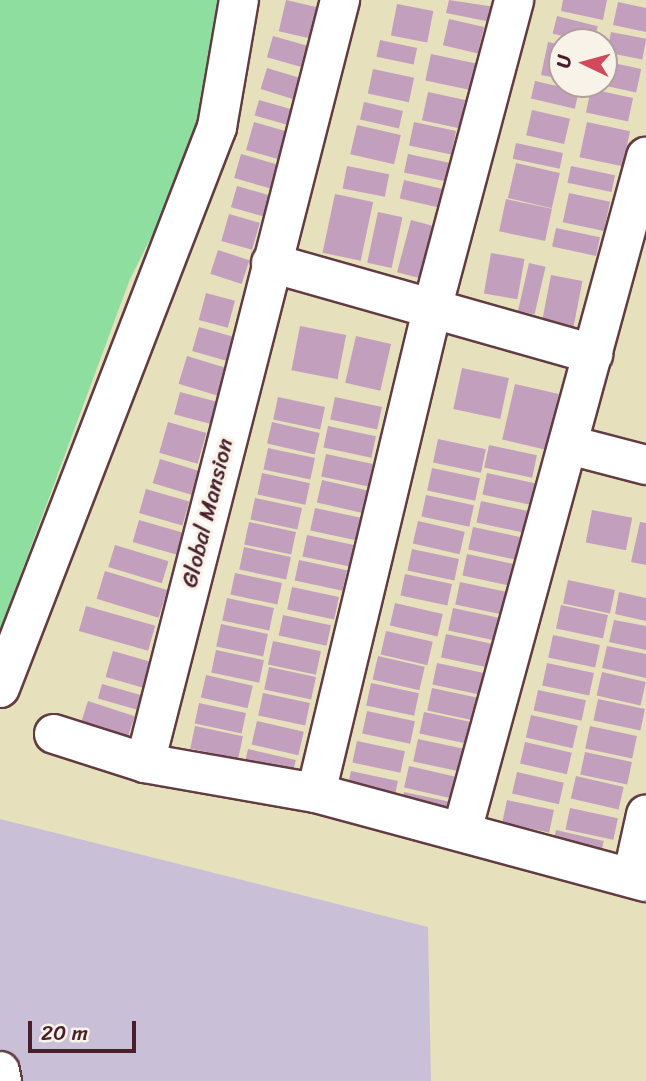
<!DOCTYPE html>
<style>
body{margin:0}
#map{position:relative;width:646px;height:1081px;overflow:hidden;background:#e7e0bd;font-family:Sriracha,sans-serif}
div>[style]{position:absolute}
.industrial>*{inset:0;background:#c9bfd7}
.green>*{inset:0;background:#8edf9f}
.building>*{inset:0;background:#c39fbe;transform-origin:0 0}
.roads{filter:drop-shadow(2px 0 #623c41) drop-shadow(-2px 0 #623c41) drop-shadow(0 2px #623c41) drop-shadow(0 -2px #623c41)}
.street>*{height:38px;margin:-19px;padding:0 19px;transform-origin:19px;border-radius:19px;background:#fff}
span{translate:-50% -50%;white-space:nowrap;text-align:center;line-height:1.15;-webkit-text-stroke:7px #f7f3e8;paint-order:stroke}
.street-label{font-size:23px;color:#4a1f2b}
.north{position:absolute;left:548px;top:28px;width:70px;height:70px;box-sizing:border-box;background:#f7f3e8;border:2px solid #b29e9c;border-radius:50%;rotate:275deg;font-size:19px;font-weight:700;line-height:28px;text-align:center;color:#4a1f2b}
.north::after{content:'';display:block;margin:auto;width:24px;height:32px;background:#d1495b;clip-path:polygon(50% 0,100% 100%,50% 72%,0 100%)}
.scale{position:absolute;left:28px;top:1021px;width:108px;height:32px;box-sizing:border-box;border:4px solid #4a1f2b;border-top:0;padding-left:9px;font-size:21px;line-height:24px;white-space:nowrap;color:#4a1f2b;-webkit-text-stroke:5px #f7f3e8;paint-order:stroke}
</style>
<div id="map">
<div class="industrial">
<div style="clip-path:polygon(0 819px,428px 927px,431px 1081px,0 1081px)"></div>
</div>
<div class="green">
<div style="clip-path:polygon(0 0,220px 0,201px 139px,130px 279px,0 630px)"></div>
</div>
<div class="building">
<div style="left:286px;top:0;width:40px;height:32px;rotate:13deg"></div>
<div style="clip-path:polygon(449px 0,495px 7px,491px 22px,446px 13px)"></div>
<div style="clip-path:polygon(563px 0,607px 0,603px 20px,561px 11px)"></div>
<div style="clip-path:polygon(618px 2px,646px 8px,646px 32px,613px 25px)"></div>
<div style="left:397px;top:4px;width:37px;height:32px;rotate:11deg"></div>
<div style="left:557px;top:16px;width:42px;height:18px;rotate:14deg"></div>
<div style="left:449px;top:19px;width:36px;height:27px;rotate:13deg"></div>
<div style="left:611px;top:32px;width:36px;height:21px;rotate:11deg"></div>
<div style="left:273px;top:36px;width:43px;height:22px;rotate:16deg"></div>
<div style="left:380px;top:40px;width:38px;height:17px;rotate:12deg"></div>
<div style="clip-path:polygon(548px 42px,562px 45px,562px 79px,541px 75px)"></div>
<div style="left:431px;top:54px;width:52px;height:27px;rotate:12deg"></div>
<div style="left:604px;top:61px;width:38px;height:24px;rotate:12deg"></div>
<div style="left:267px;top:68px;width:38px;height:22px;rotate:17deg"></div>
<div style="left:373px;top:69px;width:42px;height:25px;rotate:12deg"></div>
<div style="left:535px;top:81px;width:45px;height:18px;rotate:13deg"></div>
<div style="left:591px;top:89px;width:43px;height:24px;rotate:12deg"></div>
<div style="left:428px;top:92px;width:38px;height:29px;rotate:12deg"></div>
<div style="left:259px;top:100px;width:33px;height:16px;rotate:16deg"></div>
<div style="left:364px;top:102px;width:40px;height:18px;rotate:13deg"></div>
<div style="left:532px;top:110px;width:39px;height:26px;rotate:13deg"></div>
<div style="left:254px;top:122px;width:44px;height:29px;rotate:16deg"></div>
<div style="left:414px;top:122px;width:43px;height:24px;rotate:12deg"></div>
<div style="left:587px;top:122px;width:44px;height:36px;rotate:12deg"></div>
<div style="left:357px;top:125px;width:45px;height:30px;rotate:13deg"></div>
<div style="left:516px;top:143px;width:48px;height:16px;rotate:12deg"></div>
<div style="left:241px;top:154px;width:46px;height:25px;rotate:16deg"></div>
<div style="left:408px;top:154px;width:42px;height:19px;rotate:12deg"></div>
<div style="left:516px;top:163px;width:45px;height:36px;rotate:13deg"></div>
<div style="left:347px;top:166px;width:43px;height:23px;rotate:11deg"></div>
<div style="left:571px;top:166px;width:45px;height:17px;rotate:12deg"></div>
<div style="left:404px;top:180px;width:40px;height:19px;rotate:13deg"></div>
<div style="left:237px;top:186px;width:37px;height:22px;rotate:16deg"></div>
<div style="left:569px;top:193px;width:42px;height:30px;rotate:12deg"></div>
<div style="left:335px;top:194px;width:39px;height:60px;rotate:12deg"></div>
<div style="left:506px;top:199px;width:47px;height:33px;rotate:12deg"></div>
<div style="left:378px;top:212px;width:25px;height:52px;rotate:12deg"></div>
<div style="left:229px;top:214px;width:32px;height:28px;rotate:16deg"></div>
<div style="left:411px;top:220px;width:24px;height:54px;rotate:15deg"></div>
<div style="left:556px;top:228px;width:45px;height:19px;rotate:12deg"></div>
<div style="left:218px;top:250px;width:33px;height:25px;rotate:18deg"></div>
<div style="left:491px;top:253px;width:34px;height:41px;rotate:10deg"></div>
<div style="left:529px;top:263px;width:17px;height:49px;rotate:13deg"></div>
<div style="left:551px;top:275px;width:32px;height:47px;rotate:11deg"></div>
<div style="left:206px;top:293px;width:30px;height:28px;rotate:15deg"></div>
<div style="left:300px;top:326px;width:47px;height:45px;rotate:11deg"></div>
<div style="left:199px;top:327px;width:41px;height:25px;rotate:16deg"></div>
<div style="left:356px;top:336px;width:36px;height:48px;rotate:13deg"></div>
<div style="left:187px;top:356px;width:42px;height:29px;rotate:17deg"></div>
<div style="left:462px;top:368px;width:48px;height:42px;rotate:12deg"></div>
<div style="left:515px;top:384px;width:45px;height:57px;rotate:13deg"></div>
<div style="left:180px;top:392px;width:38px;height:23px;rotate:15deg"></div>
<div style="left:278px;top:397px;width:48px;height:23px;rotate:12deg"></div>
<div style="left:335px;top:397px;width:48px;height:23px;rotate:12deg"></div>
<div style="left:168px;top:422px;width:40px;height:32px;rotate:16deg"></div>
<div style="left:272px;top:422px;width:49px;height:22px;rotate:13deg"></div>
<div style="left:328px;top:426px;width:49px;height:22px;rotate:12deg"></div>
<div style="left:438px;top:439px;width:49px;height:24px;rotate:12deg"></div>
<div style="left:489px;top:445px;width:49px;height:23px;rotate:12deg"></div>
<div style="left:268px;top:448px;width:48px;height:22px;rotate:12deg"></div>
<div style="left:326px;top:454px;width:48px;height:23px;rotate:12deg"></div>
<div style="left:160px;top:459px;width:42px;height:25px;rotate:17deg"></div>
<div style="left:432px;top:468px;width:49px;height:23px;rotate:12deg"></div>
<div style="left:262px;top:473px;width:49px;height:22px;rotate:12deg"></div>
<div style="left:487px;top:473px;width:49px;height:22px;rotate:12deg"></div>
<div style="left:322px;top:480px;width:49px;height:23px;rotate:13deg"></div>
<div style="left:146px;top:489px;width:45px;height:25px;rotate:16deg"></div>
<div style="left:426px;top:495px;width:49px;height:22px;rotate:12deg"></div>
<div style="left:255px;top:498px;width:48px;height:22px;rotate:12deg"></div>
<div style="left:481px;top:501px;width:48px;height:22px;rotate:12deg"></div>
<div style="left:315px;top:508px;width:48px;height:23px;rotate:12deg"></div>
<div style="left:592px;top:510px;width:41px;height:33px;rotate:11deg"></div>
<div style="left:139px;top:520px;width:46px;height:23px;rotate:16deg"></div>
<div style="left:418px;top:521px;width:48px;height:23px;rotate:13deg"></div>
<div style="left:249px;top:522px;width:48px;height:23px;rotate:12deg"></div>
<div style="clip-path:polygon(640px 522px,646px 523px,646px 565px,631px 562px)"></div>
<div style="left:473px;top:527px;width:48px;height:23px;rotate:12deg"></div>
<div style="left:307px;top:535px;width:48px;height:22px;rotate:12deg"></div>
<div style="left:115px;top:545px;width:56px;height:23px;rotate:17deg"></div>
<div style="left:244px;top:547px;width:48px;height:23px;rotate:12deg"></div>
<div style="left:412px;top:549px;width:48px;height:22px;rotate:12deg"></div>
<div style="left:467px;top:554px;width:49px;height:22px;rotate:12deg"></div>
<div style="left:299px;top:560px;width:49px;height:21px;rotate:12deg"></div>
<div style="left:105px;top:571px;width:65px;height:29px;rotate:17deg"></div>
<div style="left:235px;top:573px;width:48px;height:22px;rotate:12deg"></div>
<div style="left:405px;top:574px;width:48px;height:22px;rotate:12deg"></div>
<div style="left:568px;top:580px;width:48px;height:24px;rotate:12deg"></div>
<div style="left:460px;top:582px;width:48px;height:23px;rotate:12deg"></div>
<div style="left:292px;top:587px;width:48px;height:23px;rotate:12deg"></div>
<div style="clip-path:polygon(619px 592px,646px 598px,646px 621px,615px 614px)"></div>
<div style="left:227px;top:598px;width:48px;height:23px;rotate:12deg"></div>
<div style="left:395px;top:603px;width:49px;height:23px;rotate:13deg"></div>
<div style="left:561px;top:605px;width:48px;height:24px;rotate:12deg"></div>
<div style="left:86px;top:606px;width:72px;height:26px;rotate:16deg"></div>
<div style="left:453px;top:608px;width:49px;height:23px;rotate:12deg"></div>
<div style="left:283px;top:615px;width:49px;height:21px;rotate:12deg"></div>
<div style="clip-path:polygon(614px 620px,646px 626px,646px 650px,609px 642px)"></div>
<div style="left:221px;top:624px;width:48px;height:23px;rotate:12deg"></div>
<div style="left:386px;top:631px;width:48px;height:24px;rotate:13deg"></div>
<div style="left:446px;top:634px;width:48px;height:24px;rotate:12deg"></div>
<div style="left:553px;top:635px;width:48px;height:23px;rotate:12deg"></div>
<div style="left:273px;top:641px;width:49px;height:24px;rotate:12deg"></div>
<div style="clip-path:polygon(607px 646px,646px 654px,646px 678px,602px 668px)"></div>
<div style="left:216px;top:650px;width:49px;height:23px;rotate:12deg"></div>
<div style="left:113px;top:651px;width:40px;height:27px;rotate:16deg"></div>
<div style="left:378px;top:656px;width:48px;height:24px;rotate:13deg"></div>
<div style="left:437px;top:663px;width:49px;height:22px;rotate:12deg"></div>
<div style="left:547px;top:663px;width:48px;height:23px;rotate:12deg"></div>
<div style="left:269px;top:667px;width:48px;height:23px;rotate:12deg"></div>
<div style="left:602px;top:672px;width:45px;height:24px;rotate:13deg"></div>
<div style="left:206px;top:675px;width:48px;height:23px;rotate:13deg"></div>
<div style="left:371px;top:683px;width:49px;height:23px;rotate:12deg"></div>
<div style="left:102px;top:684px;width:41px;height:15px;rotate:16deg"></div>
<div style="left:432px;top:688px;width:49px;height:23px;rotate:12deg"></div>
<div style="left:538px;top:690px;width:49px;height:21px;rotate:12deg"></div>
<div style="left:263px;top:693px;width:48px;height:23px;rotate:12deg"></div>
<div style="left:598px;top:699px;width:48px;height:22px;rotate:12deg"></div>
<div style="left:88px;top:701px;width:49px;height:27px;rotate:18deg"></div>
<div style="left:199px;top:703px;width:48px;height:21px;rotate:12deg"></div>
<div style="left:367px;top:711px;width:49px;height:23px;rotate:12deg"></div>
<div style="left:424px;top:712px;width:48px;height:22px;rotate:12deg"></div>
<div style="left:531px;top:715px;width:48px;height:23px;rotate:13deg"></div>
<div style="left:257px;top:721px;width:48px;height:24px;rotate:13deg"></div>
<div style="left:195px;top:726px;width:49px;height:23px;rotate:12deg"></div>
<div style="left:590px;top:726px;width:48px;height:23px;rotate:12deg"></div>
<div style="left:418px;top:739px;width:49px;height:23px;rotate:12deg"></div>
<div style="left:357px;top:741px;width:49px;height:22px;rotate:12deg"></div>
<div style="left:525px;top:742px;width:48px;height:22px;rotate:13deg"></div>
<div style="left:248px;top:749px;width:49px;height:23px;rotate:13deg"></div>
<div style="left:585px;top:752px;width:48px;height:23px;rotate:12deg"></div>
<div style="left:409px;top:766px;width:49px;height:22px;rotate:13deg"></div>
<div style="left:351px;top:771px;width:48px;height:23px;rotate:12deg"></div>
<div style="left:517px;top:772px;width:48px;height:22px;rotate:13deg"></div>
<div style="left:576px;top:776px;width:49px;height:23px;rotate:13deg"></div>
<div style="left:404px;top:792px;width:48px;height:23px;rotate:12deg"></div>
<div style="left:507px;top:800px;width:48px;height:23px;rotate:12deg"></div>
<div style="left:570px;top:808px;width:49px;height:22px;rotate:12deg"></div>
<div style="left:556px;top:830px;width:49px;height:24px;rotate:13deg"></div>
</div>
<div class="roads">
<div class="street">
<div style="left:271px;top:263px;width:335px;rotate:15.8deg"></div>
<div style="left:569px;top:445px;width:80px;rotate:14.6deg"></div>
<div style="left:0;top:688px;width:602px;rotate:-68.85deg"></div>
<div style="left:217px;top:127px;width:129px;rotate:-80.2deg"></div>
<div style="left:54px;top:734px;width:96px;rotate:17.7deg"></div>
<div style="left:145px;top:763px;width:174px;rotate:10deg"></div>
<div style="left:316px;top:793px;width:342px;rotate:15.1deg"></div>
<div style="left:145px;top:763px;width:788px;rotate:-75.66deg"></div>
<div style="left:316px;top:793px;width:498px;rotate:-76.5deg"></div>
<div style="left:432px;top:309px;width:320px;rotate:-75.1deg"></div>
<div style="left:462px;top:831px;width:699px;rotate:-74.73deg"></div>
<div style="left:632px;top:878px;width:65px;rotate:-77.5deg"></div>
<div style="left:0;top:1071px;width:10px;rotate:79deg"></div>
</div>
</div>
<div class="street-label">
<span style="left:208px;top:513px;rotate:-76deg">Global Mansion</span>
</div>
<div class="north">U</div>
<div class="scale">20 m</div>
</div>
